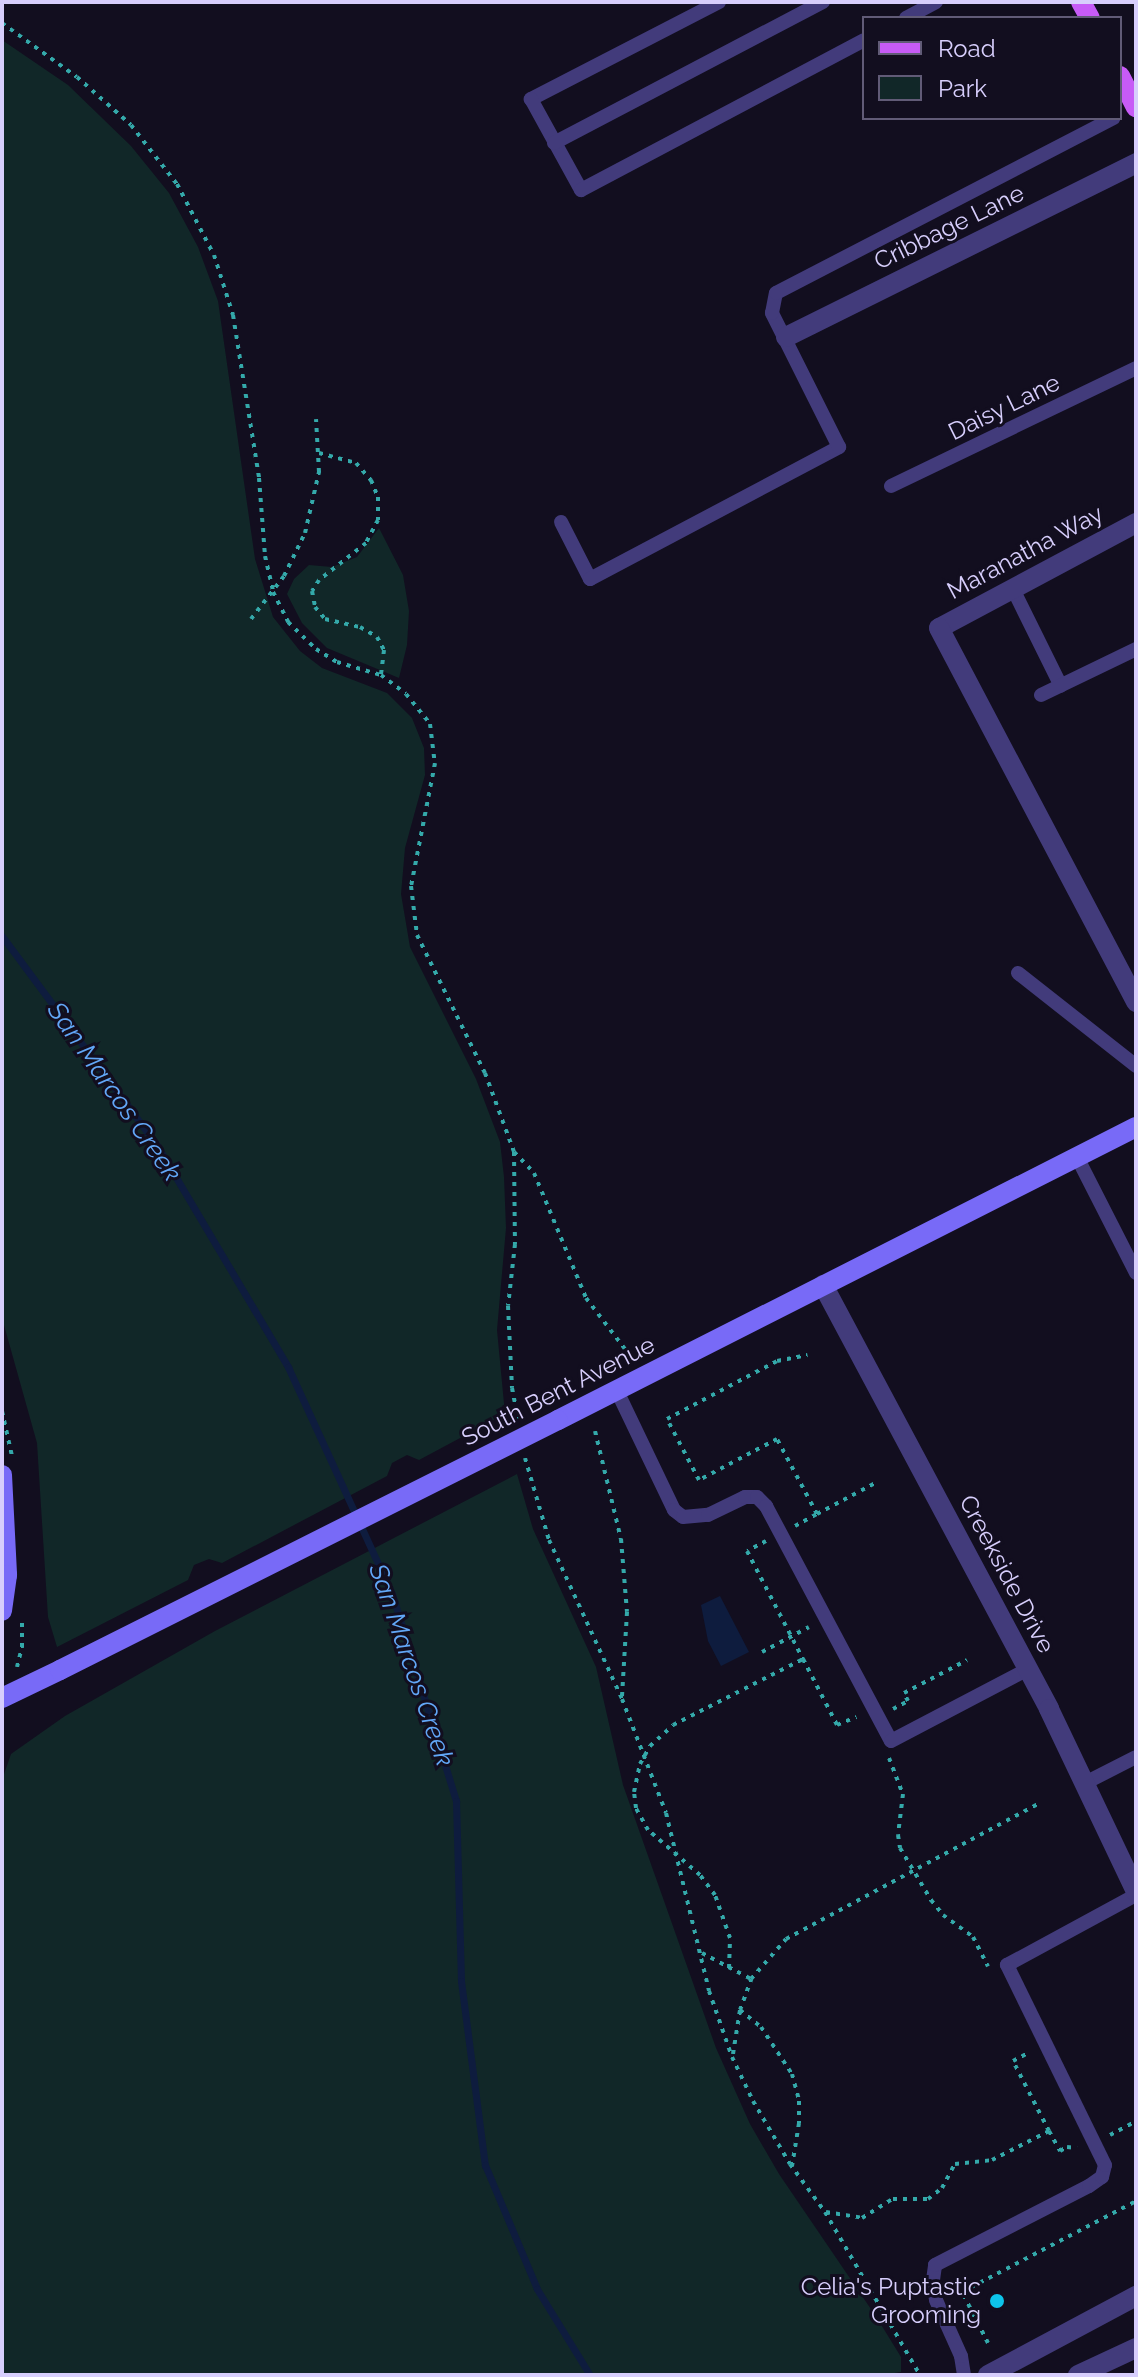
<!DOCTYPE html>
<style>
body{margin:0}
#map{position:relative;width:1138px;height:2377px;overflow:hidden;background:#120e1f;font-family:Raleway,sans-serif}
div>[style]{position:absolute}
.green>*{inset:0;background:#112728}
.water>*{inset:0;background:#0e1c3e}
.stream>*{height:7px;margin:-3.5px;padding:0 3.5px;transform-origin:3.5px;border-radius:3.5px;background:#0e1c3e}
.path>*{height:4px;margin-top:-2px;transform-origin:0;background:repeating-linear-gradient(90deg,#34a9aa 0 4px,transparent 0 10px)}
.lane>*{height:14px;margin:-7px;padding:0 7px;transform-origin:7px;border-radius:7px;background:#423b7b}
.street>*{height:20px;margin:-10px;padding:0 10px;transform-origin:10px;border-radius:10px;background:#423b7b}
.secondary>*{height:20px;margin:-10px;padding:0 10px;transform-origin:10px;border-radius:10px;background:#786af7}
.primary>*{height:20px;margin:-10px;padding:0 10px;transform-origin:10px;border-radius:10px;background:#c75bf6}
.secondary-bridge>*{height:20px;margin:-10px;padding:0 10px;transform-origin:10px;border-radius:10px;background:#786af7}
.dots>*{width:22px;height:22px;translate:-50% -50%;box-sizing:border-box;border:4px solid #120e1f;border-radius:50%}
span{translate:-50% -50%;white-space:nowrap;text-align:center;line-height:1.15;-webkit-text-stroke:6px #120e1f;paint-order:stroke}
.street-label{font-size:24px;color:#d7cefc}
.poi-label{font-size:24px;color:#d7cefc}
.right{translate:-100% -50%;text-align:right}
.water-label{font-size:26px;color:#62a7f7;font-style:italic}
.frame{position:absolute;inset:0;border:4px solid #d7cefc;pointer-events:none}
.legend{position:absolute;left:862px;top:16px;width:260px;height:104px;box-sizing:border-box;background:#120e1f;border:2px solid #615b77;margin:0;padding:10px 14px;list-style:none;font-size:24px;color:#d7cefc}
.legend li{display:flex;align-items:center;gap:16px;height:40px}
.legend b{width:40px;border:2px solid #615b77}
</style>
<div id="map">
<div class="green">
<div style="clip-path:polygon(2px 40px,68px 85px,131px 146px,169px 193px,198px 247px,218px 301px,255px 559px,273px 617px,300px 651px,322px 668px,387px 693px,412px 718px,424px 748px,425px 775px,405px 848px,401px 894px,410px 947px,476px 1079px,500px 1142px,504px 1177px,506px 1228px,497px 1330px,505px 1414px,419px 1460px,407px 1455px,392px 1463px,387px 1476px,222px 1563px,209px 1559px,194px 1565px,188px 1580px,57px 1647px,48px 1617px,37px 1443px,2px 1318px)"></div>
<div style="clip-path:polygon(379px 528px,403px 575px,409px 611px,407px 645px,399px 678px,327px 648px,302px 623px,287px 594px,294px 579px,309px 565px,332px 567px,357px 557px)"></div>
<div style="clip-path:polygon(517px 1474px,533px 1529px,596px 1667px,623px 1785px,716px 2048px,750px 2124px,779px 2174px,877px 2318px,901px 2357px,901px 2372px,882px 2375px,2px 2375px,2px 1780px,11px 1754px,65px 1716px,215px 1631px)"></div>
</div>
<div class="water">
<div style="clip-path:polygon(720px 1596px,749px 1652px,721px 1666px,708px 1641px,701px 1605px)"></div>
</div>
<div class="stream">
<div style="left:2px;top:936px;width:262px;rotate:53.5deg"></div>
<div style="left:158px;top:1147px;width:256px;rotate:59.4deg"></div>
<div style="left:288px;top:1367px;width:250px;rotate:65.4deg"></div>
<div style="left:392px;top:1594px;width:217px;rotate:72.8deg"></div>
<div style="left:456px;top:1801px;width:180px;rotate:88.4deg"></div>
<div style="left:461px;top:1981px;width:186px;rotate:82.6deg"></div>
<div style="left:485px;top:2165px;width:134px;rotate:67.2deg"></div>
<div style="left:537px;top:2289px;width:101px;rotate:58.4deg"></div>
</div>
<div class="path">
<div style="left:2px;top:23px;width:92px;rotate:35.8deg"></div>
<div style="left:77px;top:77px;width:72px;rotate:41.6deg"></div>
<div style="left:131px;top:125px;width:75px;rotate:52.1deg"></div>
<div style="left:177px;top:184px;width:80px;rotate:62.5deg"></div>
<div style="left:214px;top:255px;width:63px;rotate:72.4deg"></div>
<div style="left:233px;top:315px;width:165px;rotate:80.9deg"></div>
<div style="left:259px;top:478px;width:78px;rotate:85.6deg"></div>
<div style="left:265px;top:556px;width:37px;rotate:77deg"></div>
<div style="left:273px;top:592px;width:34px;rotate:63deg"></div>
<div style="left:288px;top:622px;width:39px;rotate:44deg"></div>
<div style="left:316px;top:649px;width:25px;rotate:32deg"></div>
<div style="left:337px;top:662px;width:46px;rotate:16.5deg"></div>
<div style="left:381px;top:675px;width:31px;rotate:37deg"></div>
<div style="left:406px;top:694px;width:38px;rotate:51deg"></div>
<div style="left:430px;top:724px;width:39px;rotate:83deg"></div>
<div style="left:435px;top:763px;width:125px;rotate:101deg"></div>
<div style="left:411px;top:886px;width:49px;rotate:83deg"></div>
<div style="left:417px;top:935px;width:154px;rotate:63.8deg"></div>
<div style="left:485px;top:1073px;width:84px;rotate:69.8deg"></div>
<div style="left:514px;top:1152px;width:92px;rotate:89.4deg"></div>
<div style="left:515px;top:1244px;width:62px;rotate:96.4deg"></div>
<div style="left:508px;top:1306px;width:82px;rotate:87.2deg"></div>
<div style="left:512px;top:1388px;width:31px;rotate:79deg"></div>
<div style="left:319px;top:453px;width:38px;rotate:15deg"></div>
<div style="left:356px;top:463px;width:23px;rotate:49deg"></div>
<div style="left:371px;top:480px;width:18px;rotate:68deg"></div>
<div style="left:378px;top:497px;width:23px;rotate:90deg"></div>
<div style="left:378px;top:520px;width:26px;rotate:118deg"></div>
<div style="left:366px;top:543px;width:60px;rotate:141.8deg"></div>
<div style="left:319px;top:580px;width:13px;rotate:122deg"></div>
<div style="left:312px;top:591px;width:16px;rotate:79deg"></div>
<div style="left:315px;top:607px;width:16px;rotate:50deg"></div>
<div style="left:325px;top:619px;width:36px;rotate:13deg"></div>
<div style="left:360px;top:627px;width:20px;rotate:30deg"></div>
<div style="left:377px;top:637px;width:15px;rotate:62deg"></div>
<div style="left:384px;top:650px;width:25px;rotate:97deg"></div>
<div style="left:251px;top:619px;width:54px;rotate:-52.5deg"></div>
<div style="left:284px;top:576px;width:48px;rotate:-64deg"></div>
<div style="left:305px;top:533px;width:63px;rotate:-77.1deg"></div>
<div style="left:319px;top:472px;width:53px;rotate:-93.2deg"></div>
<div style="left:514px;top:1152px;width:29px;rotate:46deg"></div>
<div style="left:534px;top:1173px;width:135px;rotate:67.4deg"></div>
<div style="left:586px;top:1298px;width:64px;rotate:52.6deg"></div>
<div style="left:2px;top:1411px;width:46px;rotate:77.5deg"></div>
<div style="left:595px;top:1431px;width:111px;rotate:76.5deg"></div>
<div style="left:621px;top:1539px;width:73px;rotate:85.3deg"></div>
<div style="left:627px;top:1612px;width:85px;rotate:93.4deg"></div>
<div style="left:525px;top:1458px;width:85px;rotate:73.7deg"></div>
<div style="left:549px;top:1540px;width:175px;rotate:65.3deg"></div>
<div style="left:622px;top:1699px;width:122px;rotate:68.9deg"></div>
<div style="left:666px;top:1813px;width:183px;rotate:76.4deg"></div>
<div style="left:709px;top:1991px;width:70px;rotate:70.8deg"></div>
<div style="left:732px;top:2057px;width:49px;rotate:64.5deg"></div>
<div style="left:753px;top:2101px;width:73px;rotate:59.6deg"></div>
<div style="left:790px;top:2164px;width:59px;rotate:53.9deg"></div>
<div style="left:825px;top:2212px;width:189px;rotate:59.8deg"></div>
<div style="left:817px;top:1514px;width:66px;rotate:-28.1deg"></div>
<div style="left:795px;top:1526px;width:25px;rotate:-29deg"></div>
<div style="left:817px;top:1514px;width:85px;rotate:-118.1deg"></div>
<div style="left:777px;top:1439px;width:88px;rotate:152.3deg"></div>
<div style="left:699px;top:1480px;width:69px;rotate:-117.7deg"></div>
<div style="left:667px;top:1419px;width:124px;rotate:-27.8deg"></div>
<div style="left:777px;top:1361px;width:31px;rotate:-11deg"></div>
<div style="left:766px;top:1541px;width:21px;rotate:152deg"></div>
<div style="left:747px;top:1551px;width:122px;rotate:62.6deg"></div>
<div style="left:762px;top:1652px;width:53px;rotate:-28deg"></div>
<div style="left:17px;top:1667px;width:21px;rotate:-76deg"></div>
<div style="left:22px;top:1647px;width:27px;rotate:-90deg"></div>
<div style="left:893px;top:1709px;width:17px;rotate:-28deg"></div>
<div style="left:908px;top:1701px;width:9px;rotate:-117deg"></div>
<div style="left:904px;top:1693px;width:71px;rotate:-27.6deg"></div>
<div style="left:889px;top:1758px;width:39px;rotate:69deg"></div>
<div style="left:903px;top:1794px;width:41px;rotate:97deg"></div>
<div style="left:898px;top:1835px;width:13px;rotate:81deg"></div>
<div style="left:900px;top:1848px;width:61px;rotate:59.2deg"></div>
<div style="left:931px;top:1900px;width:19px;rotate:51deg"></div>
<div style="left:943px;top:1915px;width:37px;rotate:36deg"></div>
<div style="left:973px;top:1937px;width:33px;rotate:63deg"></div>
<div style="left:702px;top:1953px;width:55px;rotate:28deg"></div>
<div style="left:729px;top:1968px;width:30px;rotate:-88deg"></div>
<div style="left:730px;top:1938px;width:46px;rotate:-109.2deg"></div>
<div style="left:715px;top:1895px;width:25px;rotate:-127deg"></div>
<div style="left:700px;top:1875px;width:69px;rotate:-139.1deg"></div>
<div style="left:648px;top:1830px;width:25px;rotate:-119deg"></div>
<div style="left:636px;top:1808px;width:16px;rotate:-97deg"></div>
<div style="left:634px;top:1792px;width:29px;rotate:-78deg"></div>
<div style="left:640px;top:1764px;width:21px;rotate:-61deg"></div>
<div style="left:650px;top:1746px;width:31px;rotate:-42deg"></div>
<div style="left:673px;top:1725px;width:146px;rotate:-26.9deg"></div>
<div style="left:803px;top:1659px;width:74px;rotate:62.7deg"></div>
<div style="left:837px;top:1725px;width:21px;rotate:-23deg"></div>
<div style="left:740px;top:2010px;width:27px;rotate:39deg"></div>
<div style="left:761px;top:2027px;width:56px;rotate:56.6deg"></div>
<div style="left:792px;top:2074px;width:28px;rotate:75deg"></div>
<div style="left:799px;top:2101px;width:22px;rotate:90deg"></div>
<div style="left:799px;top:2123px;width:44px;rotate:99.2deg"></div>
<div style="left:733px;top:2054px;width:45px;rotate:-81deg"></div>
<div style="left:740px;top:2010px;width:33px;rotate:-70deg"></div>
<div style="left:751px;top:1979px;width:53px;rotate:-48.8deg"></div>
<div style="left:786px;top:1939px;width:289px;rotate:-28.2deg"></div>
<div style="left:1049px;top:2131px;width:23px;rotate:61deg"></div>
<div style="left:1060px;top:2151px;width:8px;rotate:-30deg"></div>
<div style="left:1067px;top:2147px;width:10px;rotate:6deg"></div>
<div style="left:1110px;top:2135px;width:30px;rotate:-28deg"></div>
<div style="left:826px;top:2212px;width:36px;rotate:9deg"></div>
<div style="left:862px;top:2218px;width:36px;rotate:-32deg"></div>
<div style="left:893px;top:2199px;width:35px"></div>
<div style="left:928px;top:2199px;width:18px;rotate:-38deg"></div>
<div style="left:942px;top:2188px;width:27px;rotate:-62deg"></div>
<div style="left:955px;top:2164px;width:37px;rotate:-6deg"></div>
<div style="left:992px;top:2160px;width:64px;rotate:-27deg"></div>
<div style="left:1049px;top:2131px;width:79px;rotate:-117.2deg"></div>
<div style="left:1013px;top:2061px;width:19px;rotate:-28deg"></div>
<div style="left:988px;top:2343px;width:57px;rotate:-117deg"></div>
<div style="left:962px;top:2292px;width:196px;rotate:-27.6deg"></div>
</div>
<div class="lane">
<div style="left:719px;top:2px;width:212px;rotate:152.7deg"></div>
<div style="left:531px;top:99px;width:104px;rotate:61.2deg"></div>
<div style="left:581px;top:190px;width:320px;rotate:-27.9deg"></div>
<div style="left:906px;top:18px;width:34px;rotate:-28deg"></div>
<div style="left:554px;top:143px;width:304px;rotate:-27.7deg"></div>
<div style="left:891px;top:486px;width:272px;rotate:-25.7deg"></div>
<div style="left:561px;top:522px;width:64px;rotate:63deg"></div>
<div style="left:590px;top:579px;width:282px;rotate:-27.9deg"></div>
<div style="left:839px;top:447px;width:150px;rotate:-116.6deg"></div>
<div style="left:772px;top:313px;width:20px;rotate:-79deg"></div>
<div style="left:776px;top:293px;width:380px;rotate:-27.4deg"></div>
<div style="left:1012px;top:587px;width:110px;rotate:63.7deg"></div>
<div style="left:1041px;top:695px;width:106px;rotate:-25.8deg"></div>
<div style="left:1018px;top:973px;width:150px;rotate:38.2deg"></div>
<div style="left:1078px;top:1159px;width:128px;rotate:63deg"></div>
<div style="left:617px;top:1391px;width:132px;rotate:64.4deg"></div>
<div style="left:674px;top:1510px;width:11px;rotate:38deg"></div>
<div style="left:683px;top:1517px;width:25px;rotate:-5deg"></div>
<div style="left:708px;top:1515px;width:41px;rotate:-25.9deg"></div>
<div style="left:745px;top:1497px;width:12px"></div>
<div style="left:757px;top:1497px;width:13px;rotate:45deg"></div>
<div style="left:766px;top:1506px;width:266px;rotate:62deg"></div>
<div style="left:891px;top:1741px;width:155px;rotate:-27.7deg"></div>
<div style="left:1083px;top:1784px;width:59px;rotate:-27deg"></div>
<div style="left:964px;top:2375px;width:19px;rotate:-99deg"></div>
<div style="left:961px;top:2356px;width:61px;rotate:-114.1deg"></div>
<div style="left:936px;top:2300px;width:20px;rotate:-99deg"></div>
<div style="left:933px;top:2280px;width:15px;rotate:-82deg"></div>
<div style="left:935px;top:2265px;width:173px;rotate:-27.2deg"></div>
<div style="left:1089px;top:2186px;width:16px;rotate:-35deg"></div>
<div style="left:1102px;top:2177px;width:12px;rotate:-76deg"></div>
<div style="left:1105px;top:2165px;width:223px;rotate:-116.1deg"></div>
<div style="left:1007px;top:1965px;width:147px;rotate:-28.5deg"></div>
</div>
<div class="street">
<div style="left:786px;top:337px;width:391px;rotate:-26.4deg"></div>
<div style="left:1136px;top:523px;width:223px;rotate:151.9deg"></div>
<div style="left:939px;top:628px;width:423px;rotate:62.2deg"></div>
<div style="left:823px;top:1285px;width:480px;rotate:61.9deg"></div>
<div style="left:1049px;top:1709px;width:202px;rotate:64.5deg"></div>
<div style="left:988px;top:2375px;width:168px;rotate:-28.1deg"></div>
<div style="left:1078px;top:2375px;width:64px;rotate:-25deg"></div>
</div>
<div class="secondary">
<div style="left:558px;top:1420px;width:648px;rotate:-26.88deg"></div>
<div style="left:2px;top:1475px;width:100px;rotate:87.1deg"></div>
<div style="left:7px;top:1575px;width:36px;rotate:98deg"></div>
<div style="left:2px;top:1698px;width:64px;rotate:-25.8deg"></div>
</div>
<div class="primary">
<div style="left:1081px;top:2px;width:18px;rotate:61deg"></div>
<div style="left:1120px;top:76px;width:35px;rotate:63deg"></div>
</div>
<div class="secondary-bridge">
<div style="left:60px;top:1670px;width:557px;rotate:-26.66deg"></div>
</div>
<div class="dots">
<div style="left:997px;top:2301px;background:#0dc4ea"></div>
</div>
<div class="street-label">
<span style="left:949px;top:227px;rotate:-26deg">Cribbage Lane</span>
<span style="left:1004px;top:407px;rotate:-26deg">Daisy Lane</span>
<span style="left:1025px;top:552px;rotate:-28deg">Maranatha Way</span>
<span style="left:558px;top:1391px;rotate:-27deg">South Bent Avenue</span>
<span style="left:1007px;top:1574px;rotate:62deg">Creekside Drive</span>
</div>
<div class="poi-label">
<span class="right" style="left:981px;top:2301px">Celia's Puptastic<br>Grooming</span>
</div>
<div class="water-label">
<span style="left:114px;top:1092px;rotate:55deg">San Marcos Creek</span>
<span style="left:411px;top:1665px;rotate:71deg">San Marcos Creek</span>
</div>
<div class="frame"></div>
<ul class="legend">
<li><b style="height:10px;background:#c75bf6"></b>Road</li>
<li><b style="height:22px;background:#112728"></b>Park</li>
</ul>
</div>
